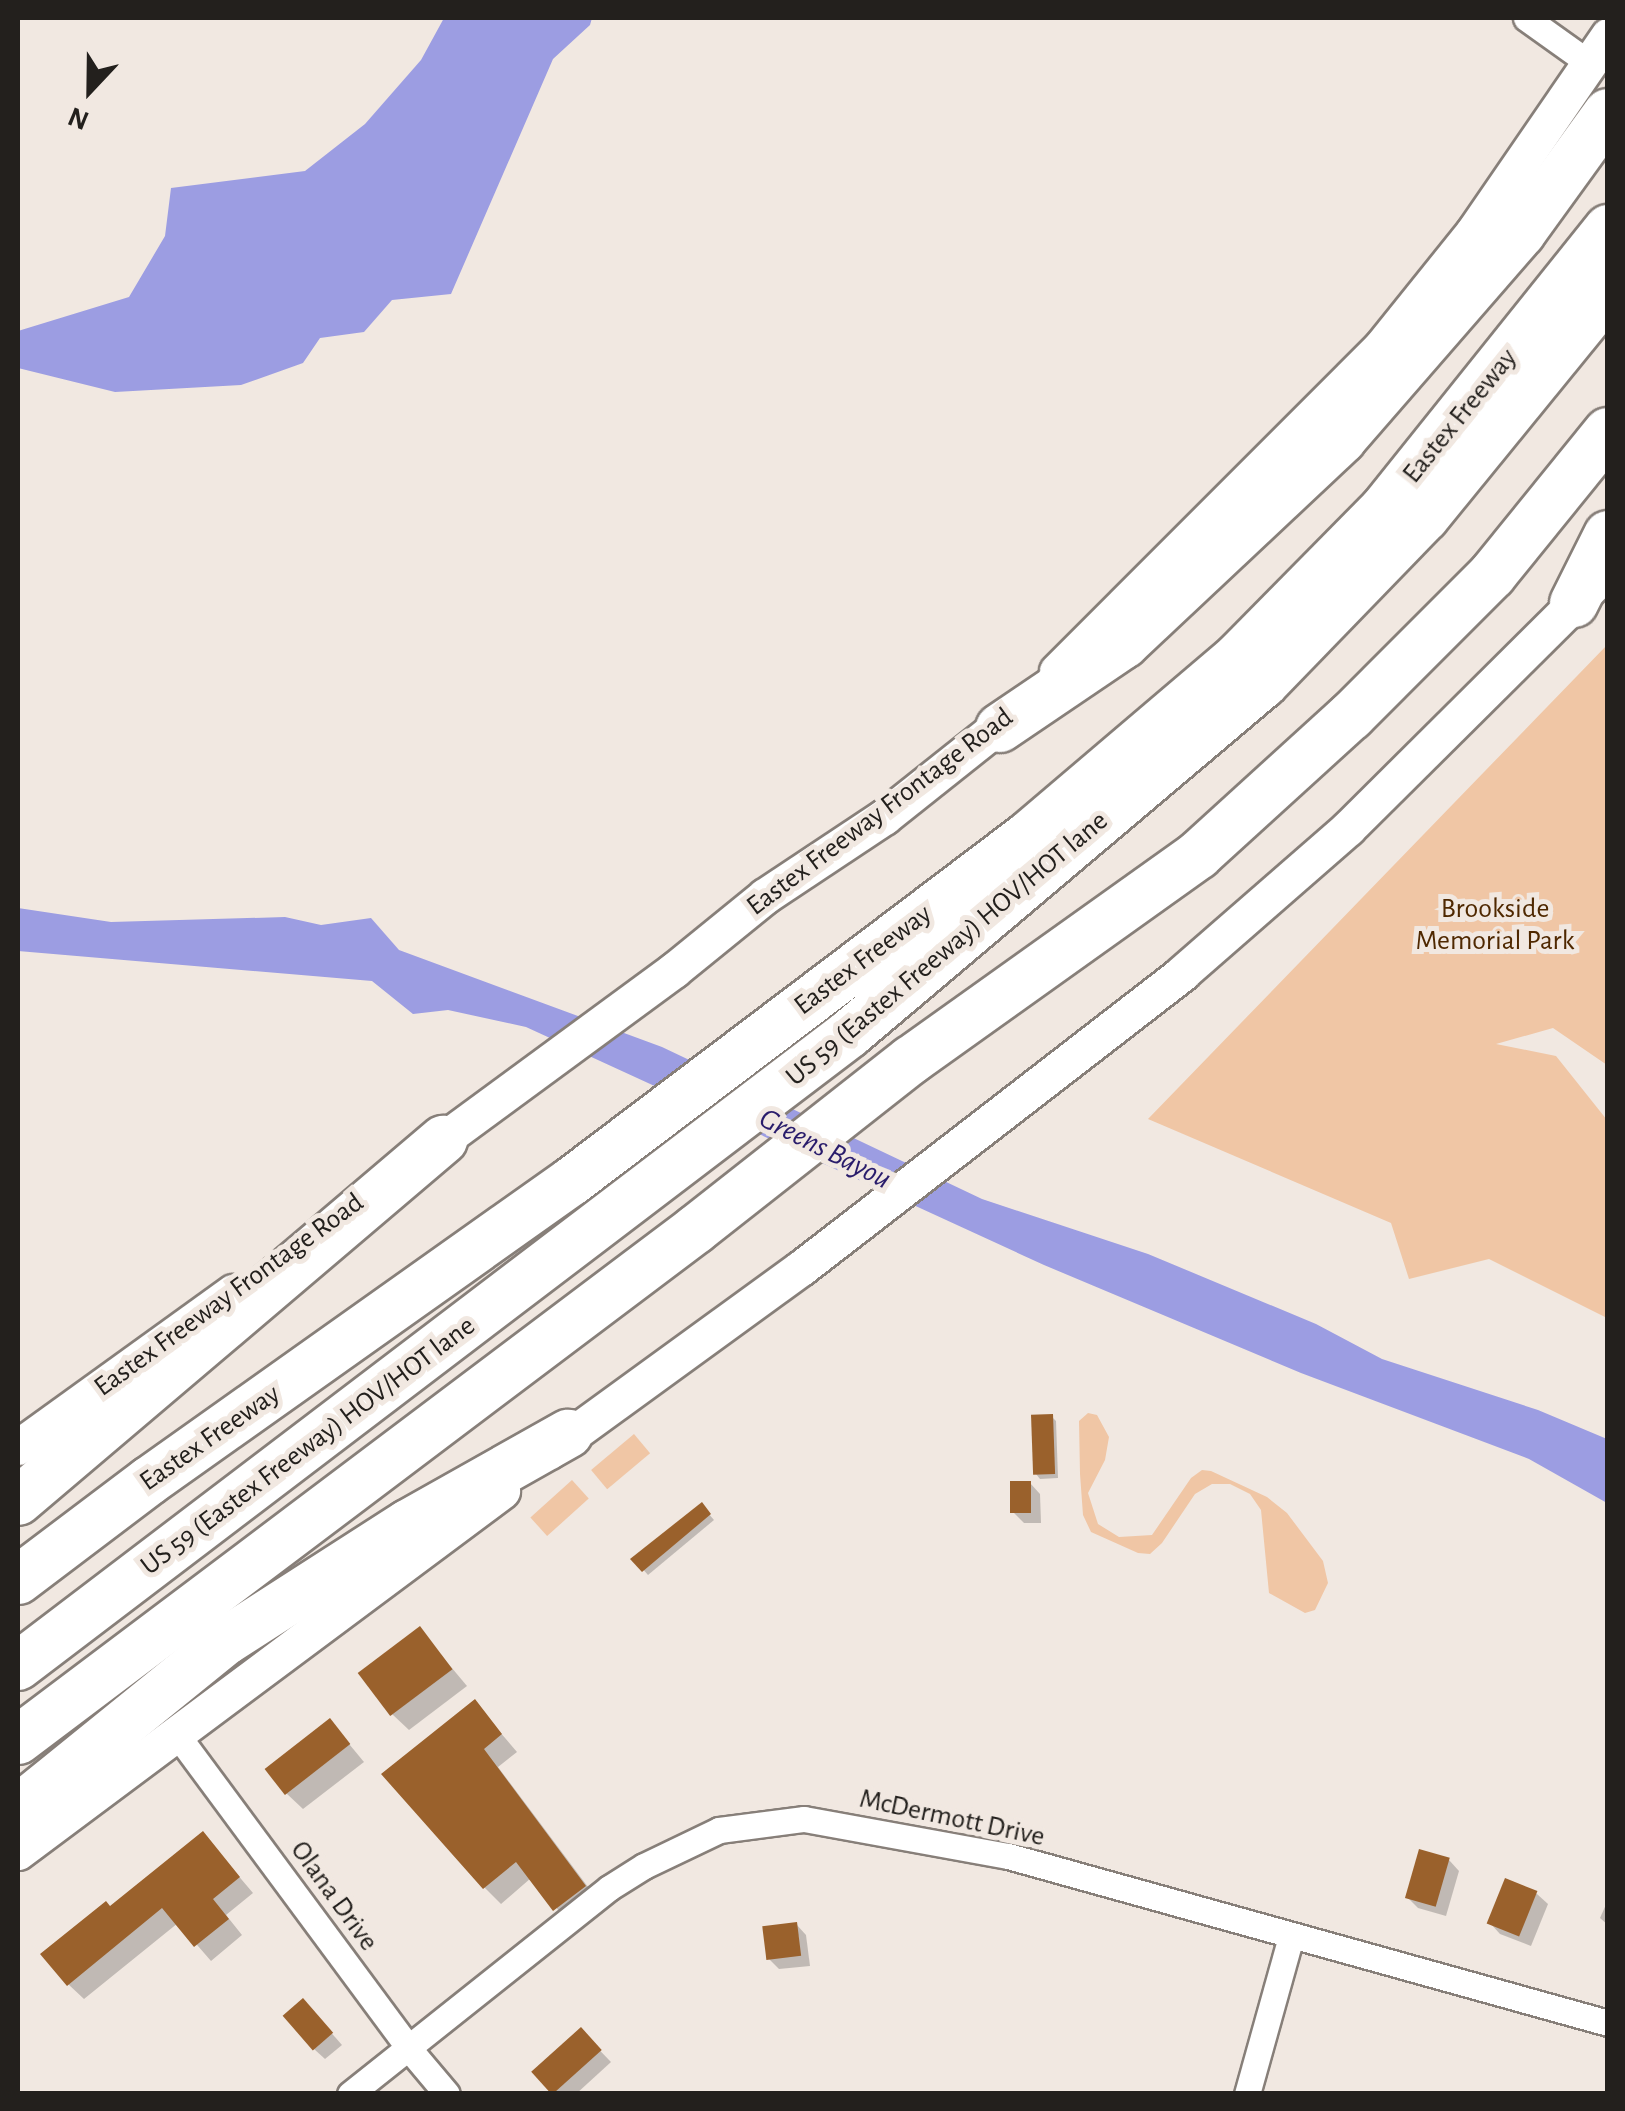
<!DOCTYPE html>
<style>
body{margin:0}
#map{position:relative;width:1625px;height:2111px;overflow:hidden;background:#f1e8e1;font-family:"Alegreya Sans",sans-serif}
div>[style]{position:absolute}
.green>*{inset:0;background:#f0c6a5;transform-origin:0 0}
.water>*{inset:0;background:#9c9de2}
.shadow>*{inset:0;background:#0003}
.building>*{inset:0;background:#9a612c;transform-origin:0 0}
.roads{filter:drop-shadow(2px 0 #877f79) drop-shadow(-2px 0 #877f79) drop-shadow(0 2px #877f79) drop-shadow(0 -2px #877f79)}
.minor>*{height:25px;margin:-12.5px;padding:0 12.5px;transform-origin:12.5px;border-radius:12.5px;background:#fff}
.secondary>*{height:35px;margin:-17.5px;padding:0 17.5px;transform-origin:17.5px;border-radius:17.5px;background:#fff}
.motorway>*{height:48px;margin:-24px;padding:0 24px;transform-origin:24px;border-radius:24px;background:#fff}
span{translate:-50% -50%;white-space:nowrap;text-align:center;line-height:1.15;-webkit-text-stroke:10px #f1e8e1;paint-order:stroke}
.street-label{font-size:28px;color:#23201d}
.park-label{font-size:28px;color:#4f2800}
.water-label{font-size:30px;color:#291c6b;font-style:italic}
.frame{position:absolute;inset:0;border:20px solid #23201d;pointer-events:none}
.north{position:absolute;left:40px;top:40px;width:100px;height:100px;-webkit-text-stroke:8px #f1e8e1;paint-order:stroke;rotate:202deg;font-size:28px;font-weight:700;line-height:40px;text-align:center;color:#23201d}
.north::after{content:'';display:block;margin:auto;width:35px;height:45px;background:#23201d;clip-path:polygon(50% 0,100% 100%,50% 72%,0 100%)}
</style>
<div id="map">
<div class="green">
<div style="clip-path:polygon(1607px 645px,1607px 1065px,1553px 1028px,1496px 1044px,1556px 1056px,1607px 1120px,1607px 1318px,1489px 1259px,1409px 1279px,1391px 1223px,1148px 1119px)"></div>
<div style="clip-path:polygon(1088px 1413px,1097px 1415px,1109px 1437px,1105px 1460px,1088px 1493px,1098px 1524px,1119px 1537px,1152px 1535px,1191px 1478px,1202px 1470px,1211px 1471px,1267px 1497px,1287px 1513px,1323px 1561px,1328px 1583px,1315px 1610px,1305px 1613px,1269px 1593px,1261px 1510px,1250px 1494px,1230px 1484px,1212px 1484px,1195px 1494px,1162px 1543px,1150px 1554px,1138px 1553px,1091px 1532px,1083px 1515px,1080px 1474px,1079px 1421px)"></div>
<div style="left:634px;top:1434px;width:25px;height:56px;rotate:50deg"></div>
<div style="left:572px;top:1480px;width:25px;height:56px;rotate:48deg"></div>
</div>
<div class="water">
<div style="clip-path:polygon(444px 18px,592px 18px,590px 25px,553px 59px,451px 294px,392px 300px,364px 332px,320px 338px,303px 363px,241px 385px,115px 392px,18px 368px,18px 331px,129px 297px,165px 236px,171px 188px,305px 171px,365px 124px,421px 60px)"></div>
<div style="clip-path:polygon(18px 908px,111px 922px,285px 917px,321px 925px,371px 918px,399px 950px,662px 1047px,982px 1199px,1148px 1254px,1316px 1324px,1382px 1359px,1538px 1410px,1607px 1439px,1607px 1503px,1529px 1459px,1301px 1373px,1044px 1265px,526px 1027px,448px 1010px,413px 1014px,372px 981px,18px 951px)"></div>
</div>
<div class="shadow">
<div style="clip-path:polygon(1052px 1417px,1056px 1421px,1058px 1478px,1040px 1479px,1036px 1474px)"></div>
<div style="clip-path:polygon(1030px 1483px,1040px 1494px,1041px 1523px,1024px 1523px,1013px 1512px)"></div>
<div style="clip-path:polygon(702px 1506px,714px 1520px,648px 1575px,634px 1559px)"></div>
<div style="clip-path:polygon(420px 1630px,467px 1686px,409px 1730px,392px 1714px)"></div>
<div style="clip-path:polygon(475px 1703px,517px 1752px,498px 1767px,600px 1903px,571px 1925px,531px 1878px,501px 1904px,484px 1887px)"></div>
<div style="clip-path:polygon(330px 1721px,364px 1762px,303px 1809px,286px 1793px)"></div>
<div style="clip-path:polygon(203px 1834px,253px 1893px,226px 1915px,242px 1935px,211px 1961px,178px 1923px,84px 1999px,68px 1984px,110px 1909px)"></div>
<div style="clip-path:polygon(1449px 1860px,1459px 1871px,1446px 1916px,1418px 1908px,1407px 1897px)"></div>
<div style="clip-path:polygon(1507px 1881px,1537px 1894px,1548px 1904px,1531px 1946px,1500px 1934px,1490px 1923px)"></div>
<div style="clip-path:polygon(1608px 1900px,1608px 1925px,1600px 1918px)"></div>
<div style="clip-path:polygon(796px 1924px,806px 1935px,810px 1966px,779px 1969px,769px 1959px)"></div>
<div style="clip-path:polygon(313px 2012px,342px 2045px,325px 2059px,314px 2049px)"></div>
<div style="clip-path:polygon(581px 2031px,611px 2062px,576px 2094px,554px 2094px,535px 2072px)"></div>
</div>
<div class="building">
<div style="left:1053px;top:1414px;width:60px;height:22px;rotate:88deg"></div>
<div style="left:1010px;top:1481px;width:21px;height:32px"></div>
<div style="clip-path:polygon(702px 1502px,711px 1514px,642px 1572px,630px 1559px)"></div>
<div style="left:420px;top:1626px;width:54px;height:78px;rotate:53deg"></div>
<div style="clip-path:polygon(475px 1699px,502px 1734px,484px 1749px,586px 1886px,553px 1911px,516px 1862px,483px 1889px,381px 1774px)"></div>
<div style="left:330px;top:1718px;width:33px;height:83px;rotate:52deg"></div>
<div style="clip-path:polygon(203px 1831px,240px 1877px,213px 1899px,229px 1919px,194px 1947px,162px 1908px,67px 1986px,40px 1954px,106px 1901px,110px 1906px)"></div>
<div style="left:1419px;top:1849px;width:32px;height:51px;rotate:16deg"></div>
<div style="left:1505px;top:1878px;width:35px;height:49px;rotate:22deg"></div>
<div style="left:797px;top:1922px;width:34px;height:35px;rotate:83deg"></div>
<div style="left:303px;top:1998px;width:46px;height:27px;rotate:49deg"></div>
<div style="left:581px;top:2027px;width:31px;height:67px;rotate:48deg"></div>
</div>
<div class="roads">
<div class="minor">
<div style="left:1526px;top:18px;width:77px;rotate:35.5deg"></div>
<div style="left:175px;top:1732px;width:395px;rotate:53.5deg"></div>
<div style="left:410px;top:2050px;width:57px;rotate:49.9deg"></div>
<div style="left:350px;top:2094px;width:331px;rotate:-38.5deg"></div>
<div style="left:609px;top:1888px;width:41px;rotate:-32.2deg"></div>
<div style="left:644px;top:1866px;width:83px;rotate:-25.6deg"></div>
<div style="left:719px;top:1830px;width:86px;rotate:-7.4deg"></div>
<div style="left:804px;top:1819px;width:207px;rotate:10.3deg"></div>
<div style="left:1008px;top:1856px;width:623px;rotate:15.55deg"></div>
<div style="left:1247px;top:2094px;width:164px;rotate:-74.4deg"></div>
</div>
<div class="secondary">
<div style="left:1057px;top:671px;width:457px;rotate:-45deg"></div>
<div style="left:1380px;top:348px;width:150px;rotate:-51.2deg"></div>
<div style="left:1474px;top:231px;width:237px;rotate:-55.5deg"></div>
<div style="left:425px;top:1153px;width:309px;rotate:-36.3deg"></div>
<div style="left:674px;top:970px;width:117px;rotate:-39.1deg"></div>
<div style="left:765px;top:896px;width:143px;rotate:-33.6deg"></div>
<div style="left:884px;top:817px;width:169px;rotate:-38.5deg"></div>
<div style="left:18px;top:1447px;width:265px;rotate:-35.8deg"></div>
<div style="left:549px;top:1451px;width:311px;rotate:-36deg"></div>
<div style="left:801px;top:1268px;width:482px;rotate:-37.7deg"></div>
<div style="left:1182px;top:973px;width:220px;rotate:-41.1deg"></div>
<div style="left:1348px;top:828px;width:344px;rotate:-44.8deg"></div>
<div style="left:18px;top:1852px;width:604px;rotate:-36.72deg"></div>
</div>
<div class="motorway">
<div style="left:1574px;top:603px;width:76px;rotate:-63.4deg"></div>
<div style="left:1000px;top:728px;width:150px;rotate:-34.1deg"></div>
<div style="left:1124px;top:644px;width:299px;rotate:-43.2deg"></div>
<div style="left:1342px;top:439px;width:273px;rotate:-49deg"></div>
<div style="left:1521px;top:233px;width:148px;rotate:-54.1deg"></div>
<div style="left:18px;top:1501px;width:558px;rotate:-40.34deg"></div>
<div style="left:18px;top:1580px;width:164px;rotate:-37.1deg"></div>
<div style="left:149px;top:1481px;width:519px;rotate:-35.35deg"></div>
<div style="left:572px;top:1181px;width:572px;rotate:-37.11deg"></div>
<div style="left:1028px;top:836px;width:276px;rotate:-40.4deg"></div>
<div style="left:1238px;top:657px;width:208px;rotate:-45.4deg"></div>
<div style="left:1384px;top:509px;width:359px;rotate:-51.3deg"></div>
<div style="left:18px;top:1666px;width:1045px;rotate:-37.26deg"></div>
<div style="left:850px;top:1033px;width:542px;rotate:-40.21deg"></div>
<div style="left:1264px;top:683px;width:231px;rotate:-45.9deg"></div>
<div style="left:1425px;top:517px;width:289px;rotate:-50.8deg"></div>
<div style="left:18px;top:1740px;width:849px;rotate:-37deg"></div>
<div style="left:696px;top:1229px;width:273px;rotate:-38.2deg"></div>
<div style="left:911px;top:1060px;width:353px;rotate:-35.5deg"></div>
<div style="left:1198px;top:855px;width:207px;rotate:-42.3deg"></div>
<div style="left:1351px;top:716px;width:199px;rotate:-45deg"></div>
<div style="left:1492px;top:575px;width:184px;rotate:-51deg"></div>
<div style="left:18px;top:1809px;width:269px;rotate:-39deg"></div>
<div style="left:227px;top:1640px;width:215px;rotate:-32.7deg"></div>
<div style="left:408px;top:1524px;width:184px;rotate:-29.4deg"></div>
</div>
</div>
<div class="street-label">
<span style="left:1460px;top:416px;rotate:-51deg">Eastex Freeway</span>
<span style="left:880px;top:812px;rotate:-37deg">Eastex Freeway Frontage Road</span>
<span style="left:947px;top:949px;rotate:-40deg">US 59 (Eastex Freeway) HOV/HOT lane</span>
<span style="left:863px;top:960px;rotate:-37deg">Eastex Freeway</span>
<span style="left:229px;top:1295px;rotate:-36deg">Eastex Freeway Frontage Road</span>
<span style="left:210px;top:1438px;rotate:-35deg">Eastex Freeway</span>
<span style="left:308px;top:1446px;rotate:-37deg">US 59 (Eastex Freeway) HOV/HOT lane</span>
<span style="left:952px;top:1818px;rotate:12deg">McDermott Drive</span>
<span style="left:334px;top:1896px;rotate:54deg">Olana Drive</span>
</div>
<div class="park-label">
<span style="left:1495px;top:925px">Brookside<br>Memorial Park</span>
</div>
<div class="water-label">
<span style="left:825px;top:1149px;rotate:27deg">Greens Bayou</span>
</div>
<div class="frame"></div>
<div class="north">N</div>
</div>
